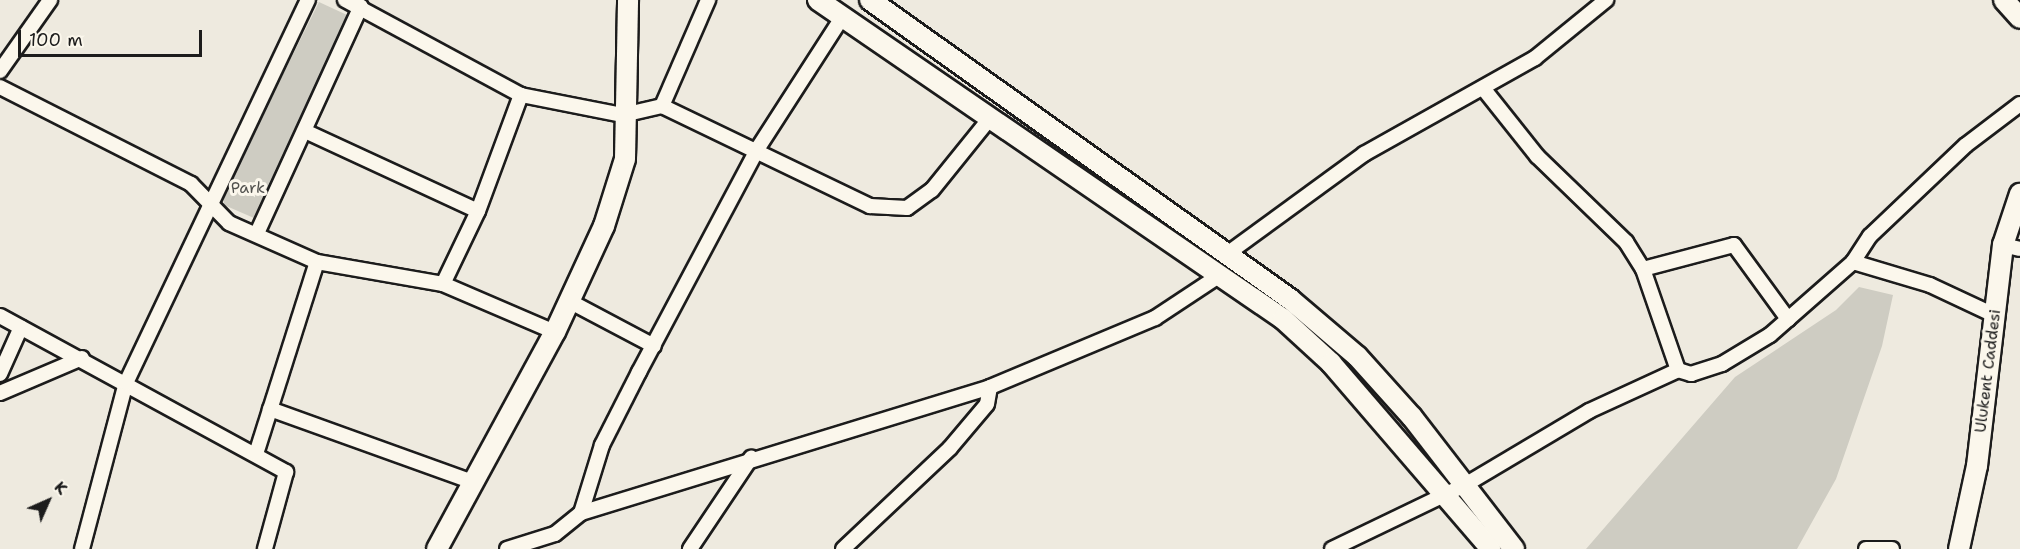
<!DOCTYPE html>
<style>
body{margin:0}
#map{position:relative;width:2020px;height:549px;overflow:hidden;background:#eeeadf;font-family:"Shantell Sans",sans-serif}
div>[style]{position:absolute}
.green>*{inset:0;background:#ceccc2}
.roads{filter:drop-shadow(2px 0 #1c1c1c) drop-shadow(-2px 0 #1c1c1c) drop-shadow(0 2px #1c1c1c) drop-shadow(0 -2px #1c1c1c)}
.street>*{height:14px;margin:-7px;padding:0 7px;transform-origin:7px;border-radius:7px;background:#fbf7ec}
.secondary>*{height:20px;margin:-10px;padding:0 10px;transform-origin:10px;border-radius:10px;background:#fbf7ec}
span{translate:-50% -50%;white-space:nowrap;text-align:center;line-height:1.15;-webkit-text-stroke:6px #fbf7ec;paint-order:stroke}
.park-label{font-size:16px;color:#51514e}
.street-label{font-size:16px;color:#1c1c1c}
.north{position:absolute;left:18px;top:471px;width:60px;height:60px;-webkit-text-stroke:4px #fbf7ec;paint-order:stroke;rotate:45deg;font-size:16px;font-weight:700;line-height:24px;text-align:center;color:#1c1c1c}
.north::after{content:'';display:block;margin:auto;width:21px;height:27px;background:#1c1c1c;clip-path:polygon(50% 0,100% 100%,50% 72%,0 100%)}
.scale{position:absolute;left:18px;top:30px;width:184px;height:27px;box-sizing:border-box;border:3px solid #1c1c1c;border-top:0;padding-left:8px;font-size:18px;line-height:21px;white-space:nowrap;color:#1c1c1c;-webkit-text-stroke:4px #fbf7ec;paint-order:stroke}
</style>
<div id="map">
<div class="green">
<div style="clip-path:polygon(319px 2px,347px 15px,254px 218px,224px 205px,223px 195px)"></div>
<div style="clip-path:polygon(1859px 287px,1893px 295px,1882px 346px,1836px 479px,1797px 549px,1586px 549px,1735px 377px,1836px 310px)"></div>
</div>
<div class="roads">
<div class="street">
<div style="left:345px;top:0;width:200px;rotate:28.4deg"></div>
<div style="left:521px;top:95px;width:104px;rotate:11.1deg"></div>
<div style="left:623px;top:115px;width:40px;rotate:-13deg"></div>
<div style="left:662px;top:106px;width:231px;rotate:25.7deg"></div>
<div style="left:870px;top:206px;width:37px;rotate:3deg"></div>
<div style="left:907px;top:208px;width:31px;rotate:-36deg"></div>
<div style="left:932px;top:190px;width:94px;rotate:-51.1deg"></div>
<div style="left:0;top:71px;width:87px;rotate:-54.8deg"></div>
<div style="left:0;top:87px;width:214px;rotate:26.9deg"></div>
<div style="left:191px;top:184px;width:54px;rotate:45.7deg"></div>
<div style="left:229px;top:223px;width:96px;rotate:23.9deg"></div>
<div style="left:317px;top:262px;width:128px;rotate:9.9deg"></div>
<div style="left:443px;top:284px;width:122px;rotate:23.2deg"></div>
<div style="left:1483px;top:88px;width:87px;rotate:51.5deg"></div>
<div style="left:1537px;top:156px;width:124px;rotate:44deg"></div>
<div style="left:1626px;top:242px;width:32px;rotate:58deg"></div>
<div style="left:1643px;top:269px;width:107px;rotate:70.9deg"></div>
<div style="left:662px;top:106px;width:116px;rotate:-66.5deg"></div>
<div style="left:307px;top:132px;width:188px;rotate:24.8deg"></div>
<div style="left:258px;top:231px;width:247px;rotate:-65.4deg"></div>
<div style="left:2003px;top:245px;width:17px;rotate:13deg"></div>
<div style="left:1227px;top:254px;width:170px;rotate:-36.1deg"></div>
<div style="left:1364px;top:154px;width:196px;rotate:-29.3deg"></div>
<div style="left:1535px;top:58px;width:92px;rotate:-39.2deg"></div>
<div style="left:1853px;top:262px;width:31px;rotate:-57deg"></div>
<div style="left:1870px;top:236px;width:132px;rotate:-43.5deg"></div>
<div style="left:1966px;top:145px;width:68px;rotate:-37.2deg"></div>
<div style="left:1643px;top:269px;width:94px;rotate:-14.8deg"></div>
<div style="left:1734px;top:245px;width:92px;rotate:53.9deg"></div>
<div style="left:443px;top:284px;width:81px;rotate:-64.4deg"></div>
<div style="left:478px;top:211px;width:124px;rotate:-69.7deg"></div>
<div style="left:569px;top:301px;width:96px;rotate:27.9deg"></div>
<div style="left:0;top:316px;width:326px;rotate:28.6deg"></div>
<div style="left:286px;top:472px;width:80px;rotate:105.3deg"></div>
<div style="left:0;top:374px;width:51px;rotate:-65.9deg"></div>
<div style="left:0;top:393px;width:89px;rotate:-23.1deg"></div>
<div style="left:270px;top:409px;width:216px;rotate:19.8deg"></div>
<div style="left:256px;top:454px;width:201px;rotate:-72.4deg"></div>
<div style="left:581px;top:513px;width:428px;rotate:-17.1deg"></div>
<div style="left:990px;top:387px;width:179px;rotate:-22.7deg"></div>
<div style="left:1155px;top:318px;width:74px;rotate:-33.5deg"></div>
<div style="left:82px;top:549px;width:172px;rotate:-75.2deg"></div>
<div style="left:126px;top:383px;width:424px;rotate:-64.6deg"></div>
<div style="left:507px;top:549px;width:50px;rotate:-17.4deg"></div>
<div style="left:555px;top:534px;width:33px;rotate:-39deg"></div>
<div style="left:581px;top:513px;width:71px;rotate:-72.8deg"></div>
<div style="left:602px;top:445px;width:82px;rotate:-63.1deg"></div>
<div style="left:639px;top:372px;width:254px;rotate:-62deg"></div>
<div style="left:758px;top:148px;width:157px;rotate:-57.2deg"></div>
<div style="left:690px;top:549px;width:110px;rotate:-56.2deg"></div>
<div style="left:843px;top:549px;width:147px;rotate:-43.3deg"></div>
<div style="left:950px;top:448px;width:57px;rotate:-49.9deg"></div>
<div style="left:987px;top:404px;width:17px;rotate:-80deg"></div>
<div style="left:1332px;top:549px;width:148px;rotate:-25.7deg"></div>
<div style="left:1465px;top:485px;width:144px;rotate:-30.8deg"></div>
<div style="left:1589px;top:411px;width:98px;rotate:-24.7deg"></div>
<div style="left:1678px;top:370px;width:14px;rotate:17deg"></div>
<div style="left:1691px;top:374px;width:33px;rotate:-18deg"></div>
<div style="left:1722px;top:364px;width:56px;rotate:-31.1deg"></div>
<div style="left:1770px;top:335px;width:111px;rotate:-41.3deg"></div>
<div style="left:1853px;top:262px;width:80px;rotate:16.6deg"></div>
<div style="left:1930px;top:285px;width:71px;rotate:25.1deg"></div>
<div style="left:1866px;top:549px;width:26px"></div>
</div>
<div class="secondary">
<div style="left:818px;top:0;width:564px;rotate:34.45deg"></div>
<div style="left:1283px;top:319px;width:65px;rotate:42.5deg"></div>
<div style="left:1331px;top:363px;width:245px;rotate:49.3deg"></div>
<div style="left:870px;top:0;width:516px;rotate:35.45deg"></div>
<div style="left:1290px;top:299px;width:88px;rotate:40.4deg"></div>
<div style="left:1357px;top:356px;width:82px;rotate:48deg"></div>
<div style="left:1412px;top:417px;width:167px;rotate:52.3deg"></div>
<div style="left:2004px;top:0;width:24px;rotate:48deg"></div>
<div style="left:437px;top:549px;width:247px;rotate:-61.5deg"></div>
<div style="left:555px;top:332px;width:117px;rotate:-65.2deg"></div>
<div style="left:604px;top:226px;width:70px;rotate:-72.6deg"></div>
<div style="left:625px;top:159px;width:159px;rotate:-88.9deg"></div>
<div style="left:1959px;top:549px;width:85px;rotate:-77.8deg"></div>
<div style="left:1977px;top:466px;width:223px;rotate:-83.3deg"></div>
<div style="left:2003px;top:245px;width:54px;rotate:-71.6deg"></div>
</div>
</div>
<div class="park-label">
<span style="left:248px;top:188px">Park</span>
</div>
<div class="street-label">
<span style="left:1988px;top:371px;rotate:-83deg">Ulukent Caddesi</span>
</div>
<div class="north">K</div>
<div class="scale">100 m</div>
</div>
